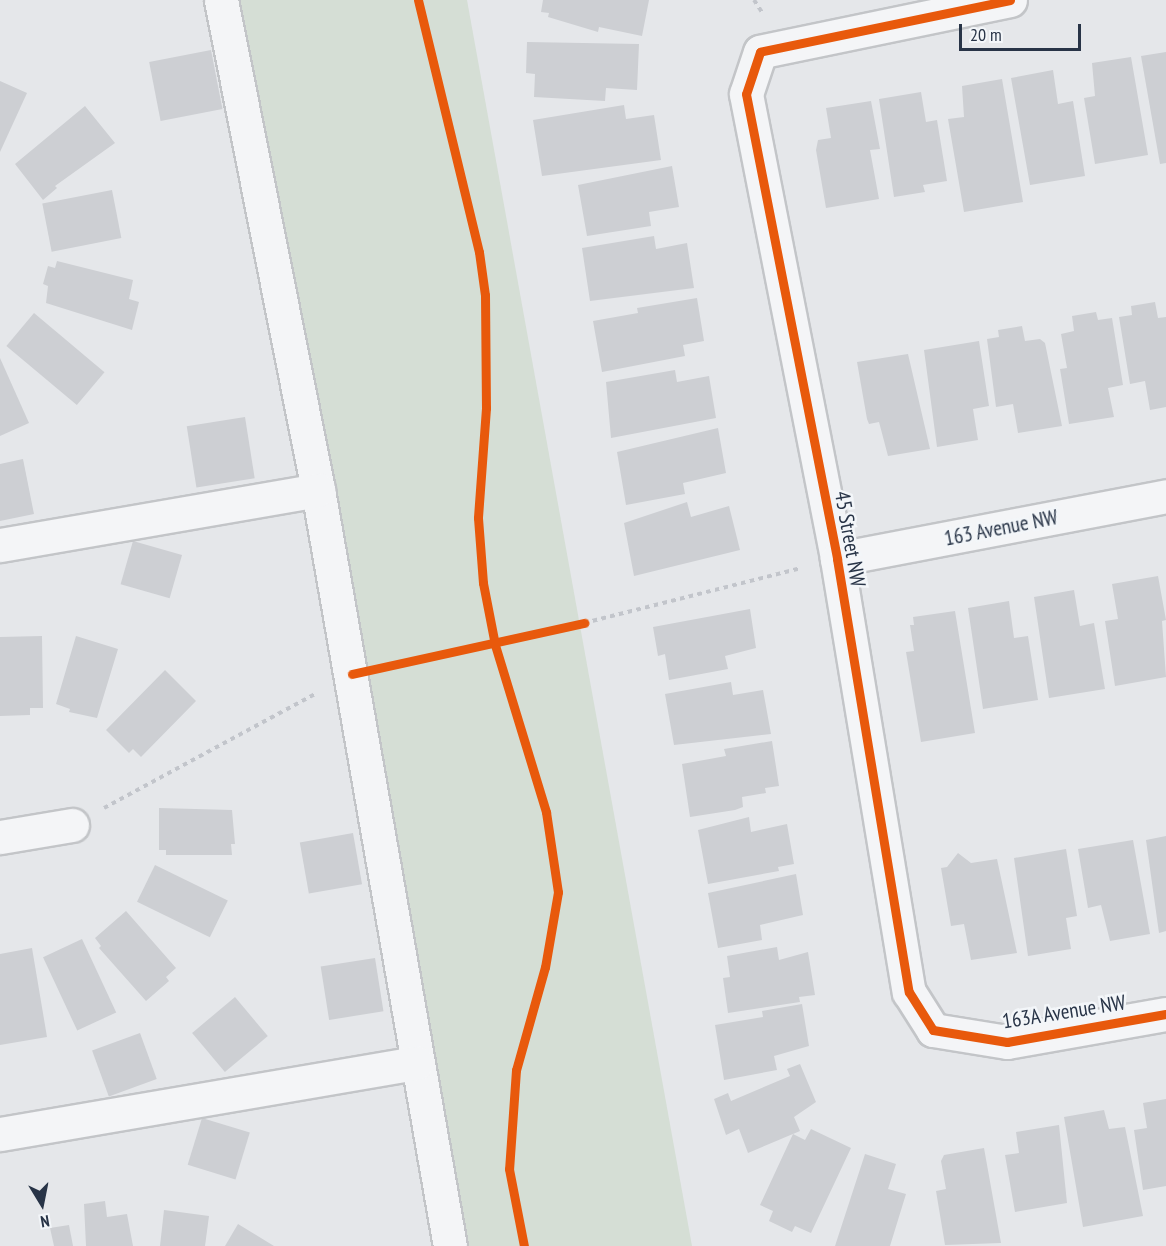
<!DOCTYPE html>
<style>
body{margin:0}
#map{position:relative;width:1166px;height:1246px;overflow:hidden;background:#e5e7ea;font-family:"PT Sans Narrow",sans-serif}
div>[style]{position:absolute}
.green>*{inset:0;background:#d5ded5}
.building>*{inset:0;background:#cdcfd3;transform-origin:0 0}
.path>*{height:4px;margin-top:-2px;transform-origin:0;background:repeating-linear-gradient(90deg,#c2c5cb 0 4.5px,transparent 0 9px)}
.roads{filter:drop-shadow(2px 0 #c3c5c8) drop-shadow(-2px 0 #c3c5c8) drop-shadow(0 2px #c3c5c8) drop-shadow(0 -2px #c3c5c8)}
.minor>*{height:33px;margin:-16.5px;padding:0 16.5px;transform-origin:16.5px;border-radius:16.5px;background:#f4f5f7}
.cycleway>*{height:9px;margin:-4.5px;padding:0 4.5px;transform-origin:4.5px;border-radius:4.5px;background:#e8590c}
span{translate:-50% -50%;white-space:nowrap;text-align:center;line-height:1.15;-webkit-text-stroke:5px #f3f6f9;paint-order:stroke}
.street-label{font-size:21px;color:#283447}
.north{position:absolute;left:12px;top:1174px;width:60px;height:60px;-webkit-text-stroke:4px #f3f6f9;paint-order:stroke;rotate:170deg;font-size:16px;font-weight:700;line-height:24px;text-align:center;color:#283447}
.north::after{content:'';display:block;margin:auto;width:21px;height:27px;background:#283447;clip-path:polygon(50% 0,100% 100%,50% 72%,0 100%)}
.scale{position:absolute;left:959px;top:24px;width:122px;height:27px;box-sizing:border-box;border:3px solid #283447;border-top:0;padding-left:8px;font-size:18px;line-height:21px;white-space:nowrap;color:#283447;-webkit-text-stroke:4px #f3f6f9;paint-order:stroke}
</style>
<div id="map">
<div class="green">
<div style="clip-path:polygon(238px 0,467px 0,692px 1246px,459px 1246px,352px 674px)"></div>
</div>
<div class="building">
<div style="clip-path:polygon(543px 0,649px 0,642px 36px,599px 27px,598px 32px,548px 17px,549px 13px,541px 12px)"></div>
<div style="clip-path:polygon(527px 42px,639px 44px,637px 90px,606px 88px,605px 101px,534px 97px,535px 74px,526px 73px)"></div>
<div style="left:211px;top:50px;width:60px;height:63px;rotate:79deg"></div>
<div style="clip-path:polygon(1166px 52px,1166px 163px,1160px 164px,1141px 56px)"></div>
<div style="clip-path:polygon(1131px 57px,1148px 155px,1095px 164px,1084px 98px,1095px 96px,1092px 63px)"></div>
<div style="clip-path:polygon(1053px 70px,1058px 104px,1073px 101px,1085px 176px,1030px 185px,1011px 78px)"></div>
<div style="clip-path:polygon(1002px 79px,1023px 202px,964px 212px,948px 119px,964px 117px,962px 86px)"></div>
<div style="clip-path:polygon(0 81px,27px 93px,0 152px)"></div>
<div style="clip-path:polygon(921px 92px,926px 122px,937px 120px,947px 181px,923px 185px,925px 192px,894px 197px,879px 99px)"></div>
<div style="clip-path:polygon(871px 101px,880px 149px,870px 150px,879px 199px,826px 208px,816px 150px,818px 140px,831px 138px,826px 108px)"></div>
<div style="clip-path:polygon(624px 105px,626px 119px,654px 115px,661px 160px,542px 176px,533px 120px)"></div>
<div style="clip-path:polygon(85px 106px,115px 143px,55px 186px,57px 188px,43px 200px,15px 164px)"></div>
<div style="clip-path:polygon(672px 166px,679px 207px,649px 212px,651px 226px,587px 236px,578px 185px)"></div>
<div style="left:112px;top:190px;width:49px;height:71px;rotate:79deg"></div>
<div style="clip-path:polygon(654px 236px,656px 249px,687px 243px,694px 288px,590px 301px,582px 248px)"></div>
<div style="clip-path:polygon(57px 261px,133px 280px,129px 299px,139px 302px,132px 330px,46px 303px,48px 286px,43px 284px,48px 266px,55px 268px)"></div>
<div style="clip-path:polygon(697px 298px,704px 341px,683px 345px,685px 356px,602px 372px,593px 321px,638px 313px,637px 308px)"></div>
<div style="clip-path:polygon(1155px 302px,1158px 318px,1166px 317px,1166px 407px,1150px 410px,1145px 381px,1130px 384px,1119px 317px,1132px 315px,1131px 306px)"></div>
<div style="clip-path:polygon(1096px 312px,1098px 320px,1112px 318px,1123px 385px,1108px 388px,1114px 417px,1069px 424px,1060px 369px,1067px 368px,1061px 334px,1074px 331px,1072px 316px)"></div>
<div style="left:34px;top:313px;width:92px;height:43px;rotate:40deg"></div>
<div style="clip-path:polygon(1022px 326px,1025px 341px,1040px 339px,1045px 343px,1062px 426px,1018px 433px,1013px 404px,996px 407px,987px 339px,999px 337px,998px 330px)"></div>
<div style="clip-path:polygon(979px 341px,989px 406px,973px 409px,978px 440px,937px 447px,924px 350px)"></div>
<div style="clip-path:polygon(908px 354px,930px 449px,888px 456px,879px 422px,869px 424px,867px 419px,857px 362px)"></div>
<div style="clip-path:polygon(0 358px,29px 423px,0 436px)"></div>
<div style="clip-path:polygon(675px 370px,677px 382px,709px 376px,716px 418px,611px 438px,606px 382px)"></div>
<div style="left:245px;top:417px;width:62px;height:59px;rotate:81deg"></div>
<div style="clip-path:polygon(718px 428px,726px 473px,683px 483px,685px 494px,626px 505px,617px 452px)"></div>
<div style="clip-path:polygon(23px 459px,34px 514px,0 521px,0 464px)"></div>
<div style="clip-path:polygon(687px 502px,691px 517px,729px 506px,740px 550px,634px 576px,624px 523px)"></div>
<div style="left:133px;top:541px;width:51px;height:45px;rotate:16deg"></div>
<div style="clip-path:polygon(1158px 576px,1166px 620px,1162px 621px,1166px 677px,1115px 686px,1105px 621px,1118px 619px,1112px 584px)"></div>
<div style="clip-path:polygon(1074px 590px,1080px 626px,1094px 623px,1105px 689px,1049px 698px,1034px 597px)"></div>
<div style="clip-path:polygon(1009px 601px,1014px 638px,1028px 636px,1038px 700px,983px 709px,968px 608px)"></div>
<div style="clip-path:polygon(750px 609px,756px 648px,725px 656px,728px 669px,669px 680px,665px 654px,658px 656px,653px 627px)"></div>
<div style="clip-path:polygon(955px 611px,975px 733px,921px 742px,906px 652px,914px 651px,910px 625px,914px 625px,913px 617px)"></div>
<div style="clip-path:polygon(42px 636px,43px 708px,30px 708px,30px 715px,0 716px,0 637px)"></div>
<div style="clip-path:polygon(76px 636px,118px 649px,97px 718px,69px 712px,70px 709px,56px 704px)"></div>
<div style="clip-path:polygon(165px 670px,196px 701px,141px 757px,133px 749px,129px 753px,106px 730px)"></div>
<div style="clip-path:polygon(731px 682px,733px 695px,763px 690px,771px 734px,674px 745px,665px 694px)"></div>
<div style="clip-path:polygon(772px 741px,779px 786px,765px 788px,766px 793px,742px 797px,743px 807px,735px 810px,690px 817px,682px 764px,726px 756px,724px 749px)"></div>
<div style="clip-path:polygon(159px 808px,232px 810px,235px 844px,231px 844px,232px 855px,166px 855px,166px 850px,159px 850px)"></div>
<div style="clip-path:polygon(749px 817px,751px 832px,787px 824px,794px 864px,778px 867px,779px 871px,708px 884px,698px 830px)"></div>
<div style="left:353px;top:833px;width:52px;height:54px;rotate:80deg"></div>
<div style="clip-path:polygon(1166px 836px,1166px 931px,1159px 933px,1146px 840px)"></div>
<div style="clip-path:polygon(1133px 840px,1150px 934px,1110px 941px,1101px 905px,1088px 908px,1078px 849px)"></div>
<div style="clip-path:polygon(1066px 849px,1077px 916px,1066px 918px,1071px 949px,1028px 956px,1014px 858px)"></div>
<div style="clip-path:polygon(958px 853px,971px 863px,997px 859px,1017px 953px,971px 960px,964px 924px,951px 926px,941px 868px,947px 867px)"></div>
<div style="left:155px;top:865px;width:81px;height:41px;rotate:26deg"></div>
<div style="clip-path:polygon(796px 874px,803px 915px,760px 925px,762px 940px,718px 948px,708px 893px)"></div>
<div style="clip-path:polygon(126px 911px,176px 968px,166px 977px,169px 981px,146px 1001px,99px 948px,101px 946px,95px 938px)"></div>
<div style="left:82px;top:939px;width:81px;height:43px;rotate:65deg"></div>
<div style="clip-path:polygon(777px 947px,779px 960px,808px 952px,815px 995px,799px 997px,800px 1002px,728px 1013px,723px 978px,730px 977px,727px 956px)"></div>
<div style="clip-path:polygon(32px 948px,47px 1037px,0 1045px,0 954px)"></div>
<div style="left:375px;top:958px;width:54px;height:55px;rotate:81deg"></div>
<div style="left:235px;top:997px;width:51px;height:56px;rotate:50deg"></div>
<div style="clip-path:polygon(802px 1004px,809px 1046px,774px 1056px,777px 1070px,724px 1080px,715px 1025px,763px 1017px,762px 1011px)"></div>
<div style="left:140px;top:1033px;width:49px;height:51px;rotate:70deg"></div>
<div style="clip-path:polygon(800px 1064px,816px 1102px,794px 1117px,800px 1131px,748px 1153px,739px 1129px,726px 1135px,714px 1099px,728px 1093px,731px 1101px,790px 1076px,787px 1069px)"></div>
<div style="clip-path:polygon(1166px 1099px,1166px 1186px,1143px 1190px,1134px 1130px,1147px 1128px,1143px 1103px)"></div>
<div style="clip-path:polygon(1104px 1110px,1109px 1129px,1125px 1127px,1143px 1216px,1083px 1227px,1064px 1117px)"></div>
<div style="left:202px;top:1118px;width:50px;height:49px;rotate:17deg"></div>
<div style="clip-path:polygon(1059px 1125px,1067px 1203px,1015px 1212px,1005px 1155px,1019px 1153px,1016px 1132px)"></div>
<div style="clip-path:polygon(811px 1129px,851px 1148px,811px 1233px,795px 1226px,792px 1232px,769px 1221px,773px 1211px,760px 1205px,793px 1134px,805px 1140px)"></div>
<div style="clip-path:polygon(984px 1148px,1001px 1243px,945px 1245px,936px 1191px,946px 1189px,941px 1161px,944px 1155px)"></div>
<div style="clip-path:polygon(865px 1154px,896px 1164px,888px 1189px,906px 1194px,890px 1246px,835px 1246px)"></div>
<div style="clip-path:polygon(105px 1201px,107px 1217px,127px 1214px,133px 1246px,86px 1246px,84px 1204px)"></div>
<div style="clip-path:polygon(164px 1210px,209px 1216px,205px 1246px,160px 1246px)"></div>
<div style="clip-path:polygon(238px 1224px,274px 1246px,225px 1246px)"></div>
<div style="clip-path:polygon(69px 1225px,73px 1246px,54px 1246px,50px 1228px)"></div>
</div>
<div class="path">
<div style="left:754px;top:0;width:17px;rotate:57deg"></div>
<div style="left:584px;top:623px;width:224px;rotate:-14.2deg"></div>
<div style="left:104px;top:808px;width:242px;rotate:-28.4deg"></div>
</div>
<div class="roads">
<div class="minor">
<div style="left:221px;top:0;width:500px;rotate:78.8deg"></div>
<div style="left:318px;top:490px;width:767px;rotate:80.1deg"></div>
<div style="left:1010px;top:0;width:255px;rotate:168.3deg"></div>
<div style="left:760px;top:52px;width:44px;rotate:108.4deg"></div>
<div style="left:746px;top:94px;width:474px;rotate:78.9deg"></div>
<div style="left:837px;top:559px;width:439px;rotate:80.6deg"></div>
<div style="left:909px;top:992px;width:45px;rotate:57.7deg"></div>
<div style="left:933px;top:1030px;width:75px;rotate:9.2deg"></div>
<div style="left:1007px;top:1042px;width:161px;rotate:-10deg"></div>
<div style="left:0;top:545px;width:323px;rotate:-9.8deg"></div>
<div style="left:837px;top:559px;width:335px;rotate:-10.8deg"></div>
<div style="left:0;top:837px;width:73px;rotate:-9.5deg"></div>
<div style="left:0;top:1134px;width:423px;rotate:-9.7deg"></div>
</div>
</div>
<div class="cycleway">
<div style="left:418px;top:0;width:259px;rotate:76.4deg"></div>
<div style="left:479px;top:252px;width:43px;rotate:82.1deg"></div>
<div style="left:485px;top:295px;width:113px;rotate:89.5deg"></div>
<div style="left:486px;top:408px;width:110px;rotate:94.2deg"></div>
<div style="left:478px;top:518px;width:65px;rotate:85.6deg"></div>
<div style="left:483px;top:583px;width:63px;rotate:79deg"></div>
<div style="left:495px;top:645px;width:175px;rotate:73deg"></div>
<div style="left:546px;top:812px;width:81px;rotate:81.5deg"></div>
<div style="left:558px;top:892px;width:76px;rotate:99.8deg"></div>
<div style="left:545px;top:967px;width:107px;rotate:105.7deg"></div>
<div style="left:516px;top:1070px;width:99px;rotate:94deg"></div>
<div style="left:509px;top:1169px;width:78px;rotate:79deg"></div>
<div style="left:1010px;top:0;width:255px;rotate:168.3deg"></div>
<div style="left:760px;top:52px;width:44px;rotate:108.4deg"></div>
<div style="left:746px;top:94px;width:474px;rotate:78.9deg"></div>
<div style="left:837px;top:559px;width:439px;rotate:80.6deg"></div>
<div style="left:909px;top:992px;width:45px;rotate:57.7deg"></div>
<div style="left:933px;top:1030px;width:75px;rotate:9.2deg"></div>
<div style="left:1007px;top:1042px;width:161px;rotate:-10deg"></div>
<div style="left:352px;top:674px;width:238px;rotate:-12.4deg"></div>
</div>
<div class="street-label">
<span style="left:1001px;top:528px;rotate:-11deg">163 Avenue NW</span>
<span style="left:850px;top:539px;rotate:80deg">45 Street NW</span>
<span style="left:1064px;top:1012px;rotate:-9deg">163A Avenue NW</span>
</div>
<div class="north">N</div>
<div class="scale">20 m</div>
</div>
